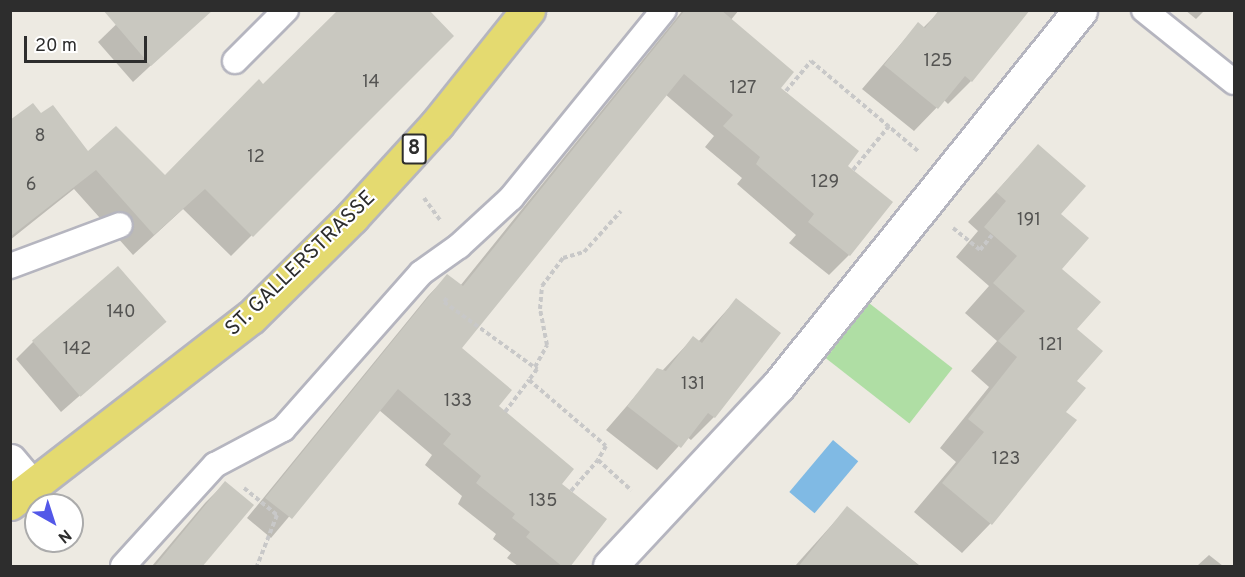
<!DOCTYPE html>
<style>
body{margin:0}
#map{position:relative;width:1245px;height:577px;overflow:hidden;background:#edeae2;font-family:Overpass,sans-serif}
div>[style]{position:absolute}
.green>*{inset:0;background:#afdea4;transform-origin:0 0}
.water>*{inset:0;background:#80bae4;transform-origin:0 0}
.shadow>*{inset:0;background:#0003}
.building>*{inset:0;background:#c9c8c0;transform-origin:0 0}
.path>*{height:4px;margin-top:-2px;transform-origin:0;background:repeating-linear-gradient(90deg,#c8c8c8 0 4.5px,transparent 0 7.5px)}
.roads{filter:drop-shadow(2px 0 #b5b5bf) drop-shadow(-2px 0 #b5b5bf) drop-shadow(0 2px #b5b5bf) drop-shadow(0 -2px #b5b5bf)}
.service>*{height:24px;margin:-12px;padding:0 12px;transform-origin:12px;border-radius:12px;background:#fff}
.minor>*{height:33px;margin:-16.5px;padding:0 16.5px;transform-origin:16.5px;border-radius:16.5px;background:#fff}
.primary>*{height:33px;margin:-16.5px;padding:0 16.5px;transform-origin:16.5px;border-radius:16.5px;background:#e4da70}
span{translate:-50% -50%;white-space:nowrap;text-align:center;line-height:1.15;-webkit-text-stroke:4.5px #fff;paint-order:stroke}
.number-label{font-size:18px;color:#545452}
.number-label span{-webkit-text-stroke-width:0}
.shield-label span{padding:2px 4px;background:#fff;border:2px solid;border-radius:4px;-webkit-text-stroke-width:0}
.shield-label{font-size:20px;color:#2d2d2d;font-weight:700}
.street-label{font-size:21px;color:#2d2d2d}
.frame{position:absolute;inset:0;border:12px solid #2d2d2d;pointer-events:none}
.north{position:absolute;left:24px;top:493px;width:60px;height:60px;box-sizing:border-box;background:#fff;border:2px solid #ababab;border-radius:50%;rotate:141deg;font-size:16px;font-weight:700;line-height:24px;text-align:center;color:#2d2d2d}
.north::after{content:'';display:block;margin:auto;width:21px;height:27px;background:#5358e8;clip-path:polygon(50% 0,100% 100%,50% 72%,0 100%)}
.scale{position:absolute;left:24px;top:36px;width:123px;height:27px;box-sizing:border-box;border:3px solid #2d2d2d;border-top:0;padding-left:8px;font-size:18px;line-height:21px;white-space:nowrap;color:#2d2d2d;-webkit-text-stroke:4px #fff;paint-order:stroke}
</style>
<div id="map">
<div class="green">
<div style="left:869px;top:303px;width:106px;height:70px;rotate:38deg"></div>
</div>
<div class="water">
<div style="left:833px;top:440px;width:33px;height:68px;rotate:40deg"></div>
</div>
<div class="shadow">
<div style="clip-path:polygon(131px 10px,203px 17px,133px 82px,98px 42px)"></div>
<div style="clip-path:polygon(683px 10px,739px 10px,730px 21px,779px 88px,846px 166px,891px 202px,849px 255px,829px 275px,789px 243px,796px 235px,737px 184px,742px 178px,705px 147px,714px 136px,665px 94px,460px 348px,496px 406px,560px 484px,568px 566px,518px 566px,507px 558px,511px 553px,493px 539px,496px 534px,458px 504px,462px 496px,425px 465px,432px 455px,379px 410px,271px 538px,247px 518px,428px 296px,447px 276px,460px 286px)"></div>
<div style="clip-path:polygon(1185px 10px,1205px 10px,1196px 19px)"></div>
<div style="clip-path:polygon(940px 11px,971px 81px,948px 104px,944px 100px,914px 131px,862px 89px,918px 24px,923px 28px)"></div>
<div style="clip-path:polygon(451px 36px,231px 256px,183px 209px,133px 255px,74px 189px,10px 240px,10px 122px,41px 115px,88px 153px,165px 177px,263px 86px)"></div>
<div style="clip-path:polygon(1038px 146px,1059px 214px,1060px 269px,1075px 329px,1075px 381px,1063px 412px,990px 524px,962px 553px,914px 512px,956px 462px,940px 448px,989px 387px,971px 371px,997px 341px,965px 313px,989px 286px,956px 257px,978px 231px,968px 222px)"></div>
<div style="clip-path:polygon(736px 300px,714px 417px,691px 440px,687px 437px,657px 470px,606px 430px,658px 370px,662px 371px,693px 338px,698px 342px)"></div>
<div style="clip-path:polygon(164px 322px,61px 412px,16px 359px,33px 342px)"></div>
<div style="clip-path:polygon(225px 483px,200px 566px,152px 566px,205px 503px)"></div>
<div style="clip-path:polygon(847px 508px,920px 566px,795px 566px)"></div>
<div style="clip-path:polygon(1209px 555px,1223px 566px,1197px 566px)"></div>
</div>
<div class="building">
<div style="clip-path:polygon(103px 10px,213px 10px,151px 66px)"></div>
<div style="clip-path:polygon(338px 10px,429px 10px,454px 36px,253px 237px,205px 189px,154px 235px,96px 170px,10px 237px,10px 120px,33px 103px,41px 113px,53px 105px,88px 151px,116px 126px,165px 175px,259px 79px,263px 84px)"></div>
<div style="clip-path:polygon(685px 10px,721px 10px,794px 72px,781px 88px,859px 151px,848px 166px,893px 202px,850px 256px,808px 222px,814px 214px,756px 164px,760px 157px,723px 126px,733px 115px,684px 74px,462px 348px,512px 390px,499px 406px,574px 469px,562px 484px,607px 519px,570px 567px,563px 567px,526px 537px,530px 532px,512px 518px,515px 514px,476px 483px,481px 476px,443px 444px,451px 434px,398px 389px,292px 519px,265px 498px,447px 274px,463px 286px)"></div>
<div style="clip-path:polygon(939px 10px,1030px 10px,972px 82px,965px 76px,938px 109px,884px 65px,918px 22px,925px 28px)"></div>
<div style="clip-path:polygon(1038px 144px,1086px 186px,1061px 214px,1089px 238px,1062px 269px,1101px 302px,1077px 329px,1103px 351px,1077px 381px,1086px 388px,1066px 412px,1077px 420px,992px 525px,942px 483px,984px 432px,968px 419px,1017px 357px,998px 341px,1025px 311px,993px 283px,1017px 256px,984px 227px,1006px 201px,996px 192px)"></div>
<div style="left:118px;top:266px;width:74px;height:114px;rotate:49deg"></div>
<div style="clip-path:polygon(736px 298px,781px 333px,715px 418px,708px 413px,681px 448px,627px 406px,657px 368px,666px 371px,693px 336px,702px 343px)"></div>
<div style="clip-path:polygon(225px 481px,254px 505px,202px 567px,154px 567px)"></div>
<div style="clip-path:polygon(847px 506px,921px 567px,798px 567px)"></div>
</div>
<div class="path">
<div style="left:786px;top:91px;width:39px;rotate:-50deg"></div>
<div style="left:811px;top:61px;width:141px;rotate:40.1deg"></div>
<div style="left:853px;top:170px;width:57px;rotate:-50.7deg"></div>
<div style="left:424px;top:198px;width:27px;rotate:54deg"></div>
<div style="left:953px;top:228px;width:35px;rotate:39deg"></div>
<div style="left:980px;top:250px;width:19px;rotate:-51deg"></div>
<div style="left:447px;top:298px;width:5px;rotate:127deg"></div>
<div style="left:444px;top:302px;width:115px;rotate:35.8deg"></div>
<div style="left:537px;top:369px;width:14px;rotate:126deg"></div>
<div style="left:529px;top:380px;width:101px;rotate:40.6deg"></div>
<div style="left:606px;top:446px;width:16px;rotate:120deg"></div>
<div style="left:598px;top:460px;width:45px;rotate:42.3deg"></div>
<div style="left:535px;top:367px;width:25px;rotate:-61deg"></div>
<div style="left:547px;top:345px;width:37px;rotate:-101deg"></div>
<div style="left:540px;top:309px;width:23px;rotate:-85deg"></div>
<div style="left:542px;top:286px;width:35px;rotate:-53deg"></div>
<div style="left:563px;top:258px;width:22px;rotate:-16deg"></div>
<div style="left:584px;top:252px;width:55px;rotate:-47.9deg"></div>
<div style="left:505px;top:412px;width:40px;rotate:-53deg"></div>
<div style="left:244px;top:488px;width:43px;rotate:39.3deg"></div>
<div style="left:277px;top:515px;width:55px;rotate:111.4deg"></div>
<div style="left:571px;top:491px;width:41px;rotate:-48.9deg"></div>
</div>
<div class="roads">
<div class="service">
<div style="left:1144px;top:10px;width:115px;rotate:38.7deg"></div>
<div style="left:235px;top:61px;width:72px;rotate:-45deg"></div>
<div style="left:10px;top:266px;width:117px;rotate:-20.4deg"></div>
<div style="left:123px;top:566px;width:137px;rotate:-47.7deg"></div>
<div style="left:215px;top:465px;width:77px;rotate:-27.9deg"></div>
<div style="left:283px;top:429px;width:208px;rotate:-48.5deg"></div>
<div style="left:421px;top:273px;width:47px;rotate:-35.4deg"></div>
<div style="left:459px;top:246px;width:71px;rotate:-42.7deg"></div>
<div style="left:511px;top:198px;width:242px;rotate:-50.9deg"></div>
</div>
<div class="minor">
<div style="left:10px;top:461px;width:34px;rotate:50deg"></div>
<div style="left:610px;top:566px;width:246px;rotate:-47deg"></div>
<div style="left:778px;top:386px;width:482px;rotate:-51.2deg"></div>
</div>
<div class="primary">
<div style="left:10px;top:503px;width:304px;rotate:-37.7deg"></div>
<div style="left:251px;top:317px;width:142px;rotate:-44.7deg"></div>
<div style="left:352px;top:217px;width:126px;rotate:-47.6deg"></div>
<div style="left:437px;top:124px;width:146px;rotate:-51.4deg"></div>
</div>
</div>
<div class="number-label">
<span style="left:938px;top:62px">125</span>
<span style="left:371px;top:83px">14</span>
<span style="left:743px;top:89px">127</span>
<span style="left:40px;top:137px">8</span>
<span style="left:256px;top:158px">12</span>
<span style="left:825px;top:183px">129</span>
<span style="left:31px;top:186px">6</span>
<span style="left:1029px;top:221px">191</span>
<span style="left:121px;top:313px">140</span>
<span style="left:1051px;top:346px">121</span>
<span style="left:77px;top:350px">142</span>
<span style="left:693px;top:385px">131</span>
<span style="left:458px;top:402px">133</span>
<span style="left:1006px;top:460px">123</span>
<span style="left:543px;top:502px">135</span>
</div>
<div class="shield-label">
<span style="left:414px;top:149px">8</span>
</div>
<div class="street-label">
<span style="left:301px;top:264px;rotate:-44deg">ST. GALLERSTRASSE</span>
</div>
<div class="frame"></div>
<div class="north">N</div>
<div class="scale">20 m</div>
</div>
